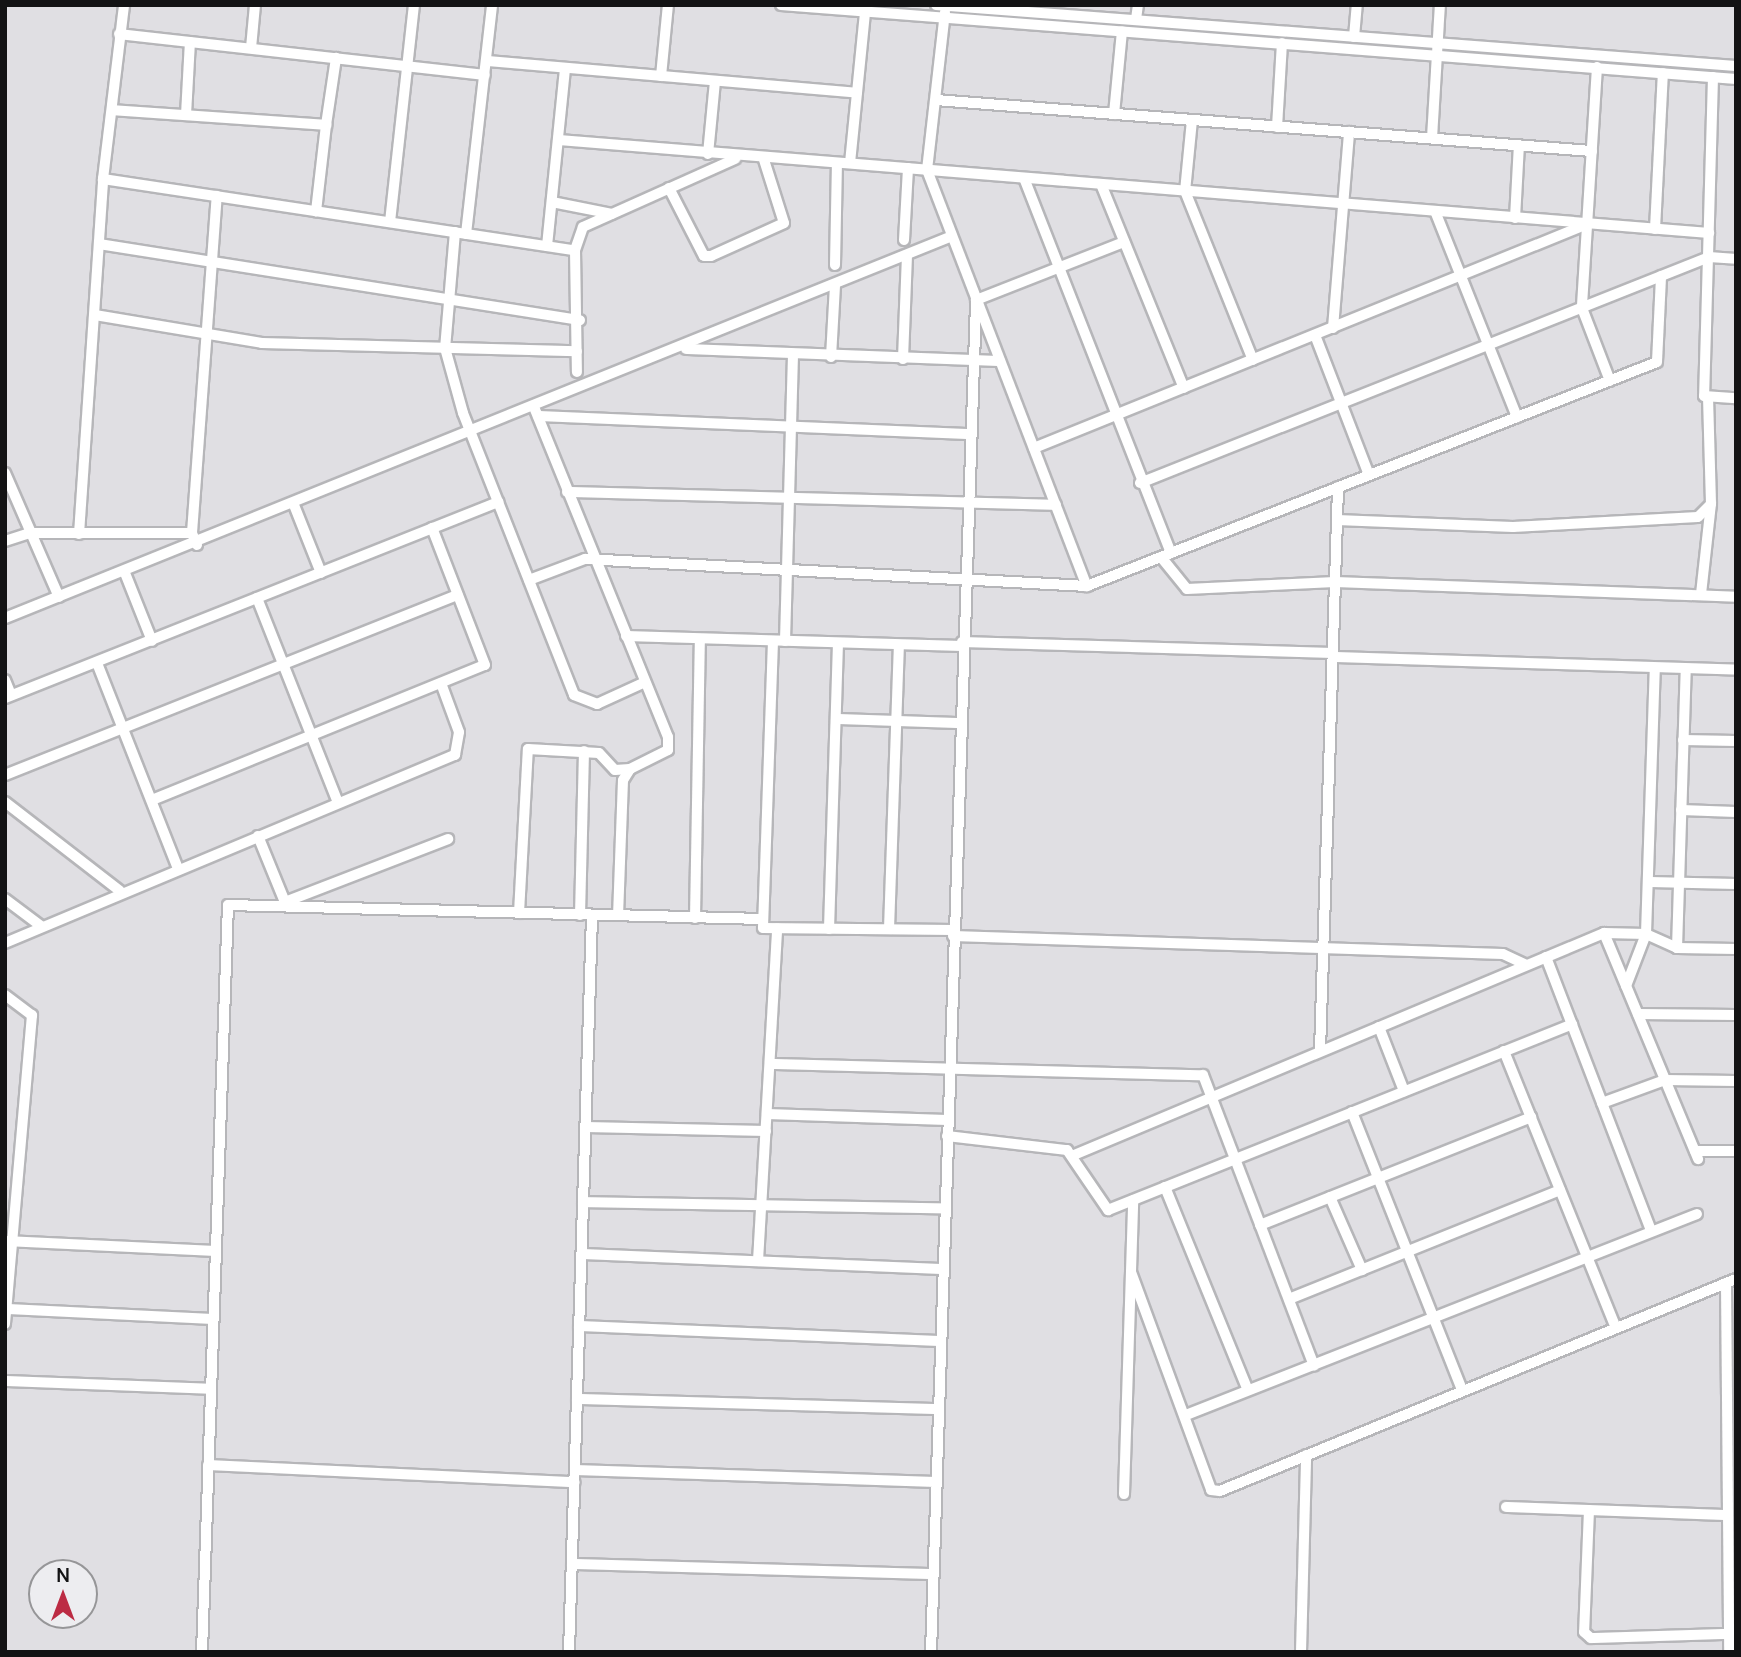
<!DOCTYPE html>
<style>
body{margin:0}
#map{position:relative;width:1741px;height:1657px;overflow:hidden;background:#e0dfe3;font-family:Manrope,sans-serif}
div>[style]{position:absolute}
.roads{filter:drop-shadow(2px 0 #b6b6b9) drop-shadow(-2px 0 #b6b6b9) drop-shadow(0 2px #b6b6b9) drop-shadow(0 -2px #b6b6b9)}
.minor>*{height:10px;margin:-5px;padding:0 5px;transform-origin:5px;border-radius:5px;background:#fff}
span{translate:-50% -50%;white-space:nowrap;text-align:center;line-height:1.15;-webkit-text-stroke:6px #ededf0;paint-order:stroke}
.frame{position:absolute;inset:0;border:7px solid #131314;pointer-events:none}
.north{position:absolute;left:28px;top:1559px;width:70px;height:70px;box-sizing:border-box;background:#ededf0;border:2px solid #969698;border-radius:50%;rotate:0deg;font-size:19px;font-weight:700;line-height:28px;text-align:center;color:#131314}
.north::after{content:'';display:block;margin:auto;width:24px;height:32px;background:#bc2b43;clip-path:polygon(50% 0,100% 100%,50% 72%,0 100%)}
</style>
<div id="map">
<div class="roads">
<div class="minor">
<div style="left:781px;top:5px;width:958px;rotate:4.43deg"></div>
<div style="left:936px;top:5px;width:802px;rotate:4.36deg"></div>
<div style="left:945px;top:12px;width:159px;rotate:96.5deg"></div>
<div style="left:927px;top:170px;width:446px;rotate:69deg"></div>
<div style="left:1136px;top:19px;width:14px;rotate:-82deg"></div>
<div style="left:119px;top:34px;width:368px;rotate:6.4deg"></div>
<div style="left:1354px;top:37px;width:32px;rotate:-85deg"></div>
<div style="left:251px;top:48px;width:43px;rotate:-84.7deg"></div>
<div style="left:487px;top:61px;width:371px;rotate:4.9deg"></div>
<div style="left:1597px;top:67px;width:241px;rotate:93.6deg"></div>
<div style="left:1582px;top:308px;width:78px;rotate:69deg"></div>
<div style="left:661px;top:76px;width:71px;rotate:-84.4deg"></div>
<div style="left:1713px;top:77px;width:319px;rotate:91.6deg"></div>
<div style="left:1704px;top:396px;width:32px;rotate:4deg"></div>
<div style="left:936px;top:100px;width:658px;rotate:4.45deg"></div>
<div style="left:112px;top:110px;width:215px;rotate:4deg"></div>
<div style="left:326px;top:125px;width:87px;rotate:96.6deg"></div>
<div style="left:1114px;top:114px;width:83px;rotate:-84.5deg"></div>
<div style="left:186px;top:115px;width:73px;rotate:-86.9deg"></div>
<div style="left:1192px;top:120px;width:71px;rotate:95.6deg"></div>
<div style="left:1185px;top:191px;width:182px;rotate:68.1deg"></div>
<div style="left:326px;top:125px;width:68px;rotate:-81.5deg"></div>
<div style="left:1277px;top:127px;width:84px;rotate:-86.6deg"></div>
<div style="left:1432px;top:138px;width:133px;rotate:-86.6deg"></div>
<div style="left:559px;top:140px;width:1154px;rotate:4.62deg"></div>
<div style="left:708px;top:154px;width:73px;rotate:-84.5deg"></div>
<div style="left:850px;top:163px;width:152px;rotate:-84.3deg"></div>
<div style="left:1024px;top:178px;width:403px;rotate:68.6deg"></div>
<div style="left:103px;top:179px;width:477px;rotate:8.6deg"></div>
<div style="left:575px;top:250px;width:122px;rotate:89.1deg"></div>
<div style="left:1101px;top:184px;width:220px;rotate:67.9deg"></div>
<div style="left:669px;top:188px;width:76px;rotate:62.8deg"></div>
<div style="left:704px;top:256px;width:7px"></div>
<div style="left:711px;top:256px;width:80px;rotate:-24.3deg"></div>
<div style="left:784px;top:223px;width:66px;rotate:-107.6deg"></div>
<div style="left:552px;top:202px;width:61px;rotate:11.3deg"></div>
<div style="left:1435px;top:211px;width:222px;rotate:68.3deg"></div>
<div style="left:1515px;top:218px;width:73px;rotate:-86.9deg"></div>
<div style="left:390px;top:222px;width:218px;rotate:-83.7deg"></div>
<div style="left:1655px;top:229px;width:156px;rotate:-87.1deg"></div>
<div style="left:455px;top:232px;width:116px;rotate:94.9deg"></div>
<div style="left:445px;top:348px;width:67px;rotate:74.5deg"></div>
<div style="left:463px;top:413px;width:303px;rotate:68.5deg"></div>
<div style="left:574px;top:695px;width:25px;rotate:21deg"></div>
<div style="left:597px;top:704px;width:53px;rotate:-24.6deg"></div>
<div style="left:466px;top:234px;width:230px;rotate:-83.5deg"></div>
<div style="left:904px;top:240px;width:72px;rotate:-86.8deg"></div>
<div style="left:99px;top:244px;width:487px;rotate:9deg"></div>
<div style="left:547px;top:246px;width:179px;rotate:-84.2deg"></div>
<div style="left:575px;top:250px;width:24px;rotate:-71deg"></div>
<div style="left:583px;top:227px;width:167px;rotate:-24.1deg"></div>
<div style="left:835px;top:265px;width:102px;rotate:-88.9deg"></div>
<div style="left:95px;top:315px;width:169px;rotate:9.5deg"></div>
<div style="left:262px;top:343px;width:315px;rotate:1.5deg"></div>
<div style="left:1333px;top:328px;width:197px;rotate:-85.3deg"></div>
<div style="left:1315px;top:335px;width:150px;rotate:68.9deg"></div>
<div style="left:686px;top:349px;width:314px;rotate:2.2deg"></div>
<div style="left:831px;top:357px;width:72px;rotate:-86.8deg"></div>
<div style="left:903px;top:359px;width:104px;rotate:-87.8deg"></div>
<div style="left:534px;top:407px;width:356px;rotate:67.9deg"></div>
<div style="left:668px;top:737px;width:13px;rotate:90deg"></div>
<div style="left:668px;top:750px;width:42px;rotate:153.4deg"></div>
<div style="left:630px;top:769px;width:13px;rotate:122deg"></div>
<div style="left:623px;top:780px;width:135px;rotate:92.1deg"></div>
<div style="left:538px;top:416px;width:430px;rotate:2.4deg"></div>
<div style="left:1034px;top:448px;width:594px;rotate:-22.03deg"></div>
<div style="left:5px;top:473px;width:135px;rotate:66.5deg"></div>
<div style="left:1140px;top:483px;width:612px;rotate:-21.66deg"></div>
<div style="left:1709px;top:257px;width:27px;rotate:4deg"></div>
<div style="left:567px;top:492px;width:489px;rotate:1.5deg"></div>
<div style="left:294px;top:505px;width:73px;rotate:68.3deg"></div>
<div style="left:1337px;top:520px;width:176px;rotate:2.3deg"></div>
<div style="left:1513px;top:527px;width:185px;rotate:-3.1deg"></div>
<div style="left:1698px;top:517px;width:18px;rotate:-45deg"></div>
<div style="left:1711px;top:504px;width:107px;rotate:-91.6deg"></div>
<div style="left:79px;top:534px;width:356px;rotate:-86.1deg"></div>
<div style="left:103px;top:179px;width:175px;rotate:-83.1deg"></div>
<div style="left:5px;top:541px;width:26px;rotate:-18deg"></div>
<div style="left:30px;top:533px;width:162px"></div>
<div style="left:197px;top:545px;width:13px;rotate:-113deg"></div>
<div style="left:192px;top:533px;width:338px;rotate:-85.8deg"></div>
<div style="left:1161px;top:557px;width:41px;rotate:50.9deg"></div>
<div style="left:1187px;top:589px;width:148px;rotate:-2.7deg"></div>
<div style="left:1335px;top:582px;width:401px;rotate:2.1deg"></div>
<div style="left:125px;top:573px;width:73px;rotate:68.3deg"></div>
<div style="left:529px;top:580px;width:60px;rotate:-20.6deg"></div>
<div style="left:585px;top:559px;width:503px;rotate:3.08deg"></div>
<div style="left:1087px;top:586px;width:612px;rotate:-21.45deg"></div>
<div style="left:1657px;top:362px;width:86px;rotate:-87.3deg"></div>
<div style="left:1701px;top:594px;width:91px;rotate:-83.7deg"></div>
<div style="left:257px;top:598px;width:220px;rotate:68.4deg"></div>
<div style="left:5px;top:618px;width:1021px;rotate:-21.97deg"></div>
<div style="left:626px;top:636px;width:336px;rotate:1.7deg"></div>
<div style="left:773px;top:641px;width:287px;rotate:92deg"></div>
<div style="left:763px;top:928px;width:190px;rotate:0.6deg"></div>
<div style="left:785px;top:641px;width:285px;rotate:-88.4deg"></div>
<div style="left:962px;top:642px;width:371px;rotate:1.7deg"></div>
<div style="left:1333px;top:657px;width:403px;rotate:1.8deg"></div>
<div style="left:97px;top:663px;width:221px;rotate:68.5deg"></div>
<div style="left:5px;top:680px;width:16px;rotate:68deg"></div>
<div style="left:5px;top:698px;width:531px;rotate:-21.68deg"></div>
<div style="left:836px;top:719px;width:123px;rotate:1.9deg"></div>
<div style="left:1683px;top:740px;width:53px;rotate:1.1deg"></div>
<div style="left:5px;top:775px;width:487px;rotate:-21.7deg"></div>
<div style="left:152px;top:800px;width:359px;rotate:-22.1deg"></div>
<div style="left:485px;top:665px;width:147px;rotate:-111.1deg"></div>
<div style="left:5px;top:802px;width:145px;rotate:37.7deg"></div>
<div style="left:1681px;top:810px;width:55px;rotate:2.1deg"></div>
<div style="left:258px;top:836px;width:71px;rotate:67.8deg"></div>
<div style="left:285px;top:902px;width:175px;rotate:-21.1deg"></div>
<div style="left:1650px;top:882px;width:86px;rotate:1.3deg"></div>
<div style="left:5px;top:899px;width:45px;rotate:36.9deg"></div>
<div style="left:519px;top:913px;width:164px;rotate:-86.9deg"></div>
<div style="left:528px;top:749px;width:71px;rotate:3.2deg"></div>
<div style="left:599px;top:753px;width:23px;rotate:47deg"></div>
<div style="left:615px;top:770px;width:15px;rotate:-4deg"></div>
<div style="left:580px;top:915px;width:164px;rotate:-88.6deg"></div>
<div style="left:695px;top:918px;width:279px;rotate:-89deg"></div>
<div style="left:829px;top:929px;width:286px;rotate:-88.2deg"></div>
<div style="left:889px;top:929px;width:284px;rotate:-88deg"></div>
<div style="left:1604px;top:933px;width:245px;rotate:67.4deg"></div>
<div style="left:953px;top:936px;width:550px;rotate:1.87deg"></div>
<div style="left:1503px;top:954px;width:26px;rotate:25deg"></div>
<div style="left:5px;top:943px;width:488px;rotate:-22.7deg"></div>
<div style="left:455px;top:755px;width:23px;rotate:-80deg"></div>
<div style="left:459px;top:732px;width:52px;rotate:-110.2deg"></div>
<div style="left:1677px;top:948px;width:279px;rotate:-88.2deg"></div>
<div style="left:1546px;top:957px;width:293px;rotate:69deg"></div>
<div style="left:1626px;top:986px;width:56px;rotate:-69deg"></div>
<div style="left:1646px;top:934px;width:266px;rotate:-88.1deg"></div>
<div style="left:5px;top:995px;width:34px;rotate:37deg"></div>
<div style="left:32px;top:1015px;width:310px;rotate:95deg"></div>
<div style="left:1638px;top:1014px;width:98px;rotate:0.6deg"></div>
<div style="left:1379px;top:1027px;width:69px;rotate:68.7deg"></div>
<div style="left:1320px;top:1051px;width:564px;rotate:-88.17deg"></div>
<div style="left:1504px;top:1051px;width:297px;rotate:68deg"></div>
<div style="left:771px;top:1064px;width:432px;rotate:1.5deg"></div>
<div style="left:1203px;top:1075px;width:311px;rotate:69.1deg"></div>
<div style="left:1602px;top:1103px;width:67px;rotate:-20.1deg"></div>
<div style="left:1665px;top:1080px;width:71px;rotate:0.8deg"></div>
<div style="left:1352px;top:1112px;width:296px;rotate:68.4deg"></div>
<div style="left:767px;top:1114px;width:180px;rotate:1.9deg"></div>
<div style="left:586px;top:1127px;width:180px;rotate:1.3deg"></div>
<div style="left:947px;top:1136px;width:121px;rotate:6.7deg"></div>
<div style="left:1067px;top:1150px;width:73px;rotate:55.7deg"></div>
<div style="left:1108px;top:1210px;width:500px;rotate:-21.8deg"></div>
<div style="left:1695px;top:1151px;width:41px"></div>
<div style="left:1074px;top:1155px;width:575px;rotate:-22.73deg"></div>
<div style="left:1604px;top:933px;width:42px;rotate:1.4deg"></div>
<div style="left:1646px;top:934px;width:34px;rotate:24deg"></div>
<div style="left:1677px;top:948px;width:59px;rotate:1deg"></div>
<div style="left:1165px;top:1187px;width:219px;rotate:67.8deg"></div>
<div style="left:1330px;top:1197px;width:80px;rotate:66.3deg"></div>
<div style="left:583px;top:1202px;width:361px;rotate:1deg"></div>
<div style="left:1260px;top:1225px;width:292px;rotate:-21.7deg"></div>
<div style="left:5px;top:1241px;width:211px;rotate:2.7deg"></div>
<div style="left:582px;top:1254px;width:360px;rotate:2.4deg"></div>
<div style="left:758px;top:1261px;width:333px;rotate:-86.7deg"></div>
<div style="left:1131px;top:1272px;width:232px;rotate:69.8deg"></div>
<div style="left:1211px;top:1490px;width:9px;rotate:6deg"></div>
<div style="left:1220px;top:1491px;width:558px;rotate:-22.34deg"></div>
<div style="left:1726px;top:1283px;width:369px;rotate:89.5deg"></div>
<div style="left:1289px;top:1299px;width:292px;rotate:-21.9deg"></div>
<div style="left:8px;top:1309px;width:205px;rotate:2.8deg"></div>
<div style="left:579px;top:1326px;width:361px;rotate:2.4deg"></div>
<div style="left:5px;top:1381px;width:206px;rotate:2.2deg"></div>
<div style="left:577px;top:1399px;width:361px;rotate:1.6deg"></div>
<div style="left:1186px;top:1415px;width:549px;rotate:-21.47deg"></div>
<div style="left:208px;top:1465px;width:367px;rotate:2.7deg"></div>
<div style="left:575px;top:1470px;width:361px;rotate:1.9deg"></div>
<div style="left:1124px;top:1494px;width:294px;rotate:-88.2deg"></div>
<div style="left:1506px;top:1507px;width:220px;rotate:2.1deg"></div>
<div style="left:1589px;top:1510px;width:122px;rotate:92.3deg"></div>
<div style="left:1584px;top:1632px;width:9px;rotate:41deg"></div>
<div style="left:1591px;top:1638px;width:135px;rotate:-1.7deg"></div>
<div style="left:572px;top:1564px;width:361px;rotate:1.6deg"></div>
<div style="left:202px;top:1652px;width:747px;rotate:-88.01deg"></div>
<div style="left:228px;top:905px;width:535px;rotate:1.5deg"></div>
<div style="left:569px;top:1652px;width:737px;rotate:-88.21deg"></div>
<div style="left:931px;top:1652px;width:1353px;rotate:-88.09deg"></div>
<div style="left:976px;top:300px;width:159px;rotate:-21.4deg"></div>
<div style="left:1301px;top:1652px;width:197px;rotate:-88.5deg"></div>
</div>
</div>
<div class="frame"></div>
<div class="north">N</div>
</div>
